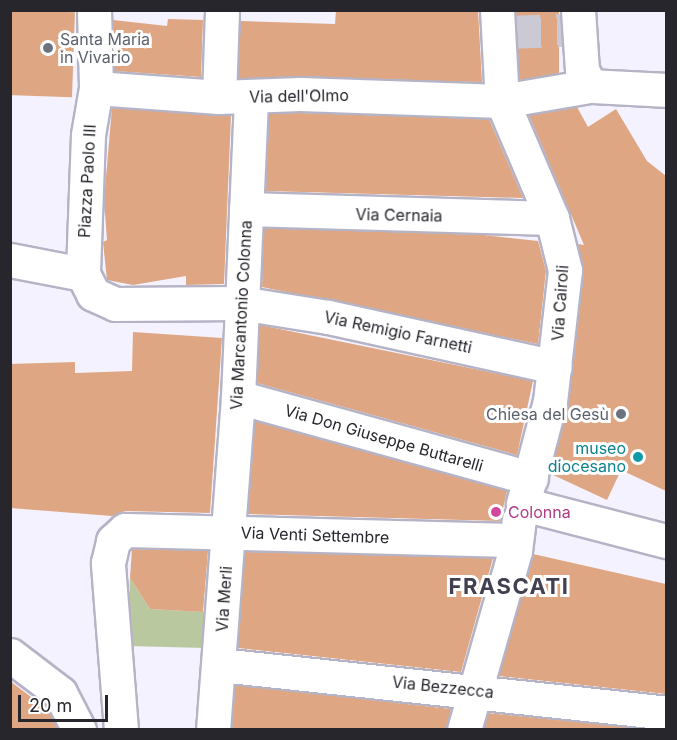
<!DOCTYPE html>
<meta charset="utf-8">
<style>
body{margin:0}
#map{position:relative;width:677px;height:740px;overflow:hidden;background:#f3f2fe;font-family:Inter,sans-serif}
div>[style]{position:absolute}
.green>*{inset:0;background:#bac89f}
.building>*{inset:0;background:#dea682;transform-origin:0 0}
.minor-tunnel>*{height:33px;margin-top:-16.5px;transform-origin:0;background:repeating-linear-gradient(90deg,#cac9d4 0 33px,transparent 0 49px)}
.roads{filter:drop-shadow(2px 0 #b5b3c6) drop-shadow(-2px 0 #b5b3c6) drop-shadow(0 2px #b5b3c6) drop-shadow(0 -2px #b5b3c6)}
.minor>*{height:33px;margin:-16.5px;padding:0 16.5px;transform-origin:16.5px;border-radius:16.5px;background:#fff}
.dots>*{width:16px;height:16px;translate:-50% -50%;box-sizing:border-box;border:3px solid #fff;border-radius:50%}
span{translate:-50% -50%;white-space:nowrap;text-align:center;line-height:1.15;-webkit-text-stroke:6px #fff;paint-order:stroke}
.worship-label{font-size:16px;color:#5b616d}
.left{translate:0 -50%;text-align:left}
.right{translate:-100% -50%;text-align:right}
.street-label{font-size:16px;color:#27262d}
.culture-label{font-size:16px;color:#0d838f}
.hotel-label{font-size:16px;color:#b23c85}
.district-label{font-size:22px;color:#424050;font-weight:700;letter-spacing:1.5px}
.frame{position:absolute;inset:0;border:12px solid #27262d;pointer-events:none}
.scale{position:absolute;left:18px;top:695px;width:90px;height:27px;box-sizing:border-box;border:3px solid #27262d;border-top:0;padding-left:8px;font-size:18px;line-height:21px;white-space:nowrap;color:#27262d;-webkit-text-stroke:4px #fff;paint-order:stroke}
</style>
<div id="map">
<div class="green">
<div style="clip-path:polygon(130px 578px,150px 609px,205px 612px,205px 648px,128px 646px)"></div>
</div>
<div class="building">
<div style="left:10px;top:10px;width:65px;height:85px;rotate:2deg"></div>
<div style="clip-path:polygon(336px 10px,478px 10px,482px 82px,238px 78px,240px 21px,335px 24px)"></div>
<div style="left:516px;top:10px;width:43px;height:69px"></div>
<div style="clip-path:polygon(168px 19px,203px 20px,201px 77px,114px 71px,113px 20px,167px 26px)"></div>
<div style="clip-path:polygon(577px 107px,588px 127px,616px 109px,647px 161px,666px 176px,666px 491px,621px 470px,607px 500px,551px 474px,549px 478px,569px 403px,584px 272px,578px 244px,584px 245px,529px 115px)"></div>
<div style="clip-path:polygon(112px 108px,231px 115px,224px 284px,186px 285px,186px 276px,133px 285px,107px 280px,103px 242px,107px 240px,104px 200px)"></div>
<div style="clip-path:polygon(300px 113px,489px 119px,523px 198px,266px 191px,269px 114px)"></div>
<div style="clip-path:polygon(264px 228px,484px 235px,538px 241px,546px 271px,538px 344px,262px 287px)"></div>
<div style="clip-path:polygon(260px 325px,533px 381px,517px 455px,257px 383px)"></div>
<div style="clip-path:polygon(133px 332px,222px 338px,210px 513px,125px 511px,112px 516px,10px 508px,10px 364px,75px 362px,75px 373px,132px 371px)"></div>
<div style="clip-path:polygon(255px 421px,507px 491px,500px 521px,248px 514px)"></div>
<div style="clip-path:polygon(132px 549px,208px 551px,203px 612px,150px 609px,130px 578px)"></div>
<div style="clip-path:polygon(245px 552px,493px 558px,461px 672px,238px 648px)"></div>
<div style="clip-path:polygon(533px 554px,666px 584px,666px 694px,499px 676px)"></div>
<div style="clip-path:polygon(10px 681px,48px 710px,58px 729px,10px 729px)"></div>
<div style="clip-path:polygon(235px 685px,451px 709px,446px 729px,232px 729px)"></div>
<div style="clip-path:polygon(488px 713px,644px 729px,484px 729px)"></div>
</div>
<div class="minor-tunnel">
<div style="left:508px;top:32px;width:54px;rotate:-2.1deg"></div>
</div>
<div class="roads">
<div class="minor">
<div style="left:94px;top:10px;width:78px;rotate:88.5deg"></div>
<div style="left:96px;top:88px;width:48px;rotate:99.7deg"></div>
<div style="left:88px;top:135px;width:139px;rotate:92.1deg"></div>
<div style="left:83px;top:274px;width:22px;rotate:63deg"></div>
<div style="left:93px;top:294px;width:24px;rotate:24deg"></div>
<div style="left:115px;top:304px;width:125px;rotate:-0.5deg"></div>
<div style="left:240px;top:303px;width:89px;rotate:9deg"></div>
<div style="left:328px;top:317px;width:232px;rotate:12.4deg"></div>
<div style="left:497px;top:10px;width:91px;rotate:86.9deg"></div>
<div style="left:502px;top:101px;width:127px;rotate:66.9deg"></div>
<div style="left:552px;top:218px;width:54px;rotate:76deg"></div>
<div style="left:565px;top:270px;width:132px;rotate:96.5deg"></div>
<div style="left:550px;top:401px;width:106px;rotate:104.7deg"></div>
<div style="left:523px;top:504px;width:148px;rotate:14.5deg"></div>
<div style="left:578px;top:10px;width:60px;rotate:86.2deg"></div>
<div style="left:582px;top:70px;width:18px;rotate:63deg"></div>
<div style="left:590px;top:86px;width:76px;rotate:3deg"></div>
<div style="left:96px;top:88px;width:123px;rotate:4.2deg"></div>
<div style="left:219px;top:97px;width:81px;rotate:-2.1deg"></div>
<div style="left:300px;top:94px;width:202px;rotate:2deg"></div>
<div style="left:502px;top:101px;width:89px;rotate:-9.7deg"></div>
<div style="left:219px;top:97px;width:87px;rotate:-88deg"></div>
<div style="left:246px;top:209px;width:306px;rotate:1.7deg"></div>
<div style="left:10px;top:260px;width:74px;rotate:10.9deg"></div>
<div style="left:238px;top:397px;width:304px;rotate:15.5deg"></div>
<div style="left:10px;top:655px;width:63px;rotate:37.2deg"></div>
<div style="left:60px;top:693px;width:42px;rotate:62.8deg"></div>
<div style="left:220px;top:665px;width:449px;rotate:6.1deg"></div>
<div style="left:121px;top:730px;width:168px;rotate:-94.5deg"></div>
<div style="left:108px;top:563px;width:23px;rotate:-77deg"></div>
<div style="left:113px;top:541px;width:16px;rotate:-43deg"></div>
<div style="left:125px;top:530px;width:389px;rotate:1.5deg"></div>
<div style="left:213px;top:730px;width:334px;rotate:-85.7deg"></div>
<div style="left:238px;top:397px;width:300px;rotate:-87.5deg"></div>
<div style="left:464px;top:730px;width:186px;rotate:-74.1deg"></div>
<div style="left:515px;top:551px;width:31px;rotate:-83deg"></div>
</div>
</div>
<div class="dots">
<div style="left:48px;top:48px;background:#6b7280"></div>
<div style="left:621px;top:414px;background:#6b7280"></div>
<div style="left:638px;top:457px;background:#0f9aa8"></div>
<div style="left:496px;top:512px;background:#d1479c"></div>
</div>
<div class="worship-label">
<span class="left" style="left:60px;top:48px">Santa Maria<br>in Vivario</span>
<span class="right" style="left:609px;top:414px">Chiesa del Gesù</span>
</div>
<div class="street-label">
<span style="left:299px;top:96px;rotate:-1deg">Via dell'Olmo</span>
<span style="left:87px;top:181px;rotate:-87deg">Piazza Paolo III</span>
<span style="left:399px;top:215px;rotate:1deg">Via Cernaia</span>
<span style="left:560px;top:303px;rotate:-86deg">Via Cairoli</span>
<span style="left:241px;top:315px;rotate:-87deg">Via Marcantonio Colonna</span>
<span style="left:398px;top:332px;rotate:12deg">Via Remigio Farnetti</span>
<span style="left:384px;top:438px;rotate:16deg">Via Don Giuseppe Buttarelli</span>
<span style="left:315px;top:535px;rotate:2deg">Via Venti Settembre</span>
<span style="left:224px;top:599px;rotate:-86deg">Via Merli</span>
<span style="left:443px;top:687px;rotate:6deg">Via Bezzecca</span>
</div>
<div class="culture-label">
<span class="right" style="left:626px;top:457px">museo<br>diocesano</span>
</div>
<div class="hotel-label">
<span class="left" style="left:508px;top:512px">Colonna</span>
</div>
<div class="district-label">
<span style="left:509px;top:587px">FRASCATI</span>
</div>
<div class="frame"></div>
<div class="scale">20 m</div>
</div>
